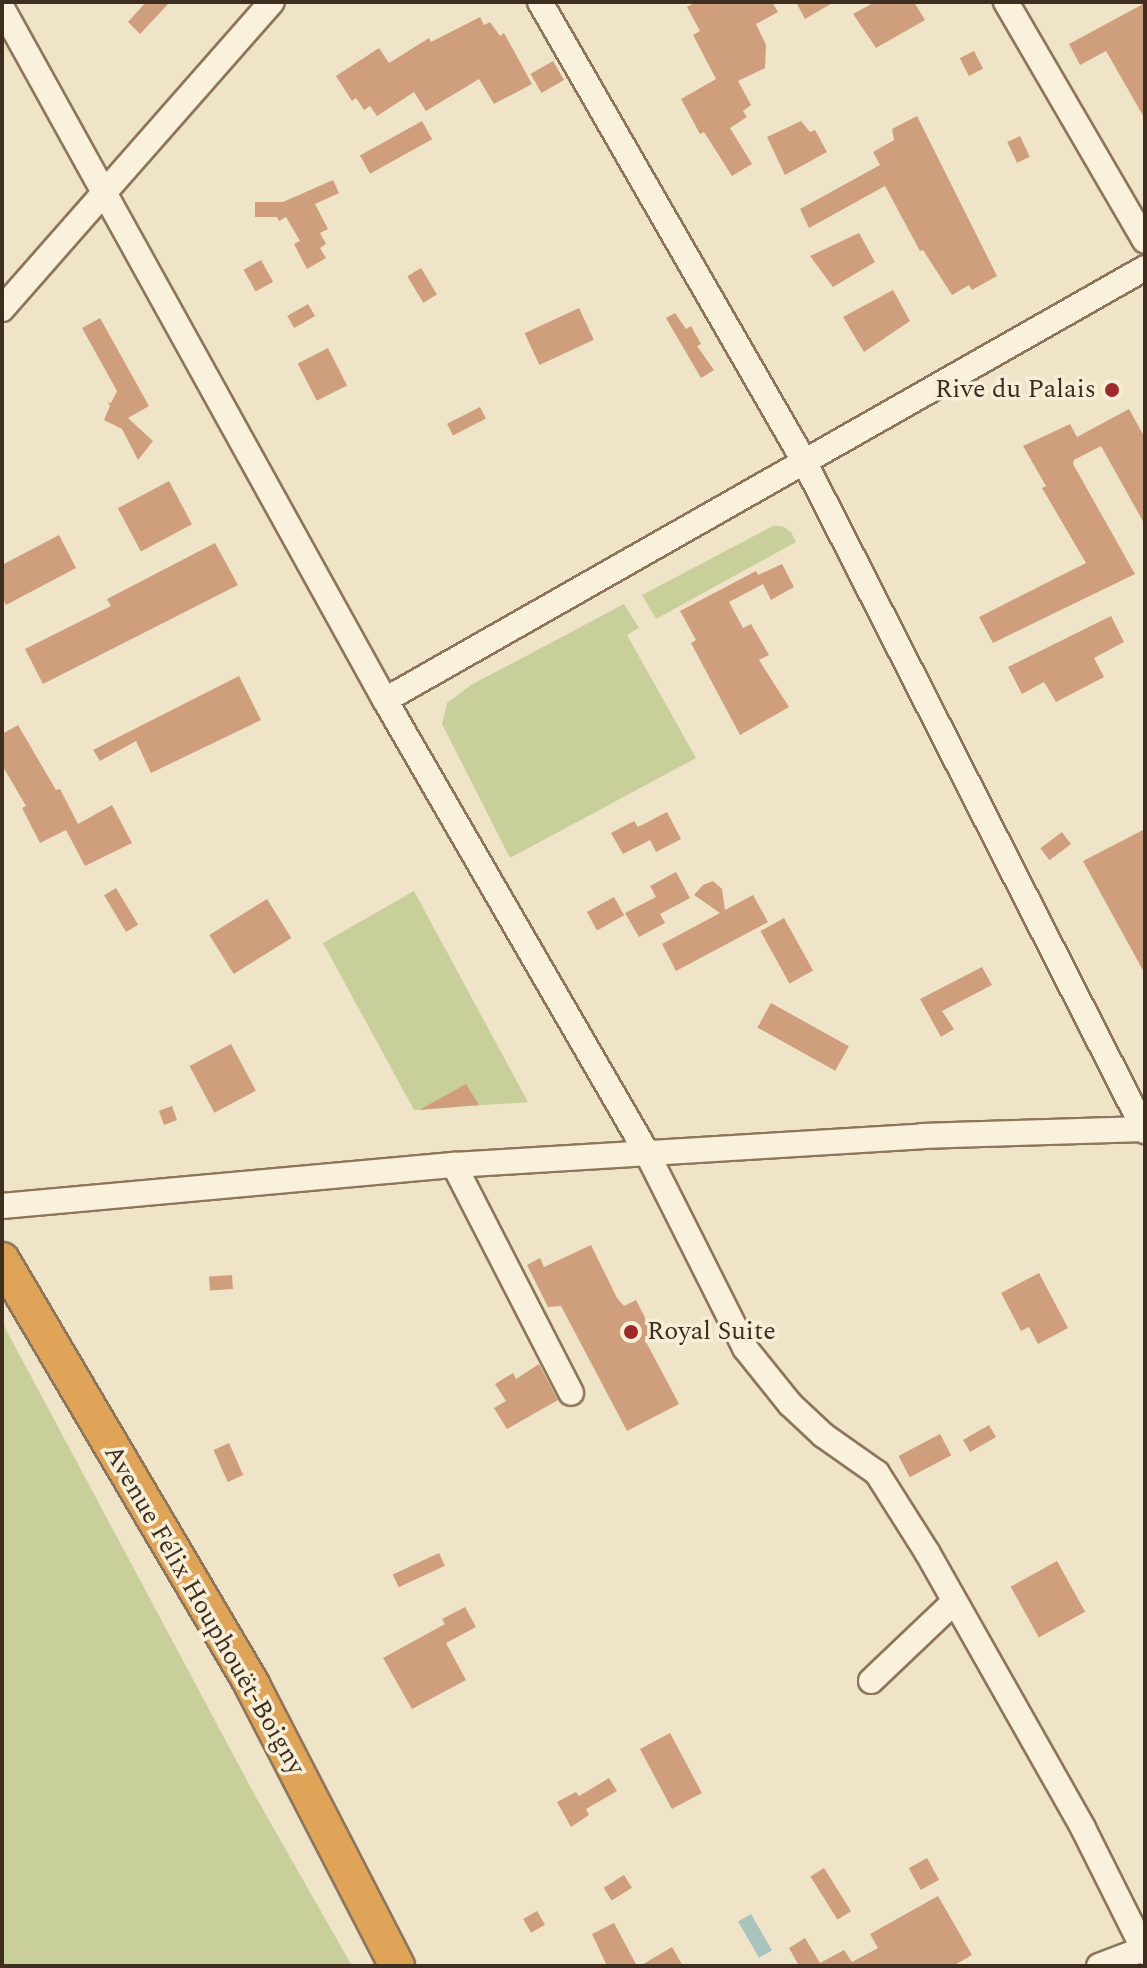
<!DOCTYPE html>
<meta charset="utf-8">
<style>
body{margin:0}
#map{position:relative;width:1147px;height:1968px;overflow:hidden;background:#f0e4c8;font-family:Spectral,serif}
div>[style]{position:absolute}
.green>*{inset:0;background:#c9cf9b}
.water>*{inset:0;background:#a9c4bc;transform-origin:0 0}
.building>*{inset:0;background:#cf9f7d;transform-origin:0 0}
.roads{filter:drop-shadow(2px 0 #8d765c) drop-shadow(-2px 0 #8d765c) drop-shadow(0 2px #8d765c) drop-shadow(0 -2px #8d765c)}
.minor>*{height:24px;margin:-12px;padding:0 12px;transform-origin:12px;border-radius:12px;background:#faf1dc}
.highway>*{height:34px;margin:-17px;padding:0 17px;transform-origin:17px;border-radius:17px;background:#e0a458}
.dots>*{width:22px;height:22px;translate:-50% -50%;box-sizing:border-box;border:4px solid #f7eed8;border-radius:50%}
span{translate:-50% -50%;white-space:nowrap;text-align:center;line-height:1.15;-webkit-text-stroke:7px #f7eed8;paint-order:stroke}
.poi-label{font-size:26px;color:#3d2e20}
.right{translate:-100% -50%;text-align:right}
.left{translate:0 -50%;text-align:left}
.street-label{font-size:26px;color:#3d2e20}
.frame{position:absolute;inset:0;border:4px solid #3d2e20;pointer-events:none}
</style>
<div id="map">
<div class="green">
<div style="clip-path:polygon(773px 526px,782px 526px,791px 532px,796px 542px,656px 619px,642px 595px)"></div>
<div style="clip-path:polygon(624px 604px,639px 628px,627px 635px,696px 758px,510px 858px,442px 724px,447px 703px,471px 685px)"></div>
<div style="clip-path:polygon(414px 891px,528px 1102px,414px 1110px,323px 943px)"></div>
<div style="clip-path:polygon(2px 1322px,257px 1799px,352px 1966px,2px 1966px)"></div>
</div>
<div class="water">
<div style="left:751px;top:1914px;width:42px;height:15px;rotate:60deg"></div>
</div>
<div class="building">
<div style="clip-path:polygon(146px 2px,170px 2px,140px 34px,128px 22px)"></div>
<div style="clip-path:polygon(696px 2px,772px 2px,778px 12px,756px 24px,766px 45px,765px 68px,738px 81px,751px 105px,743px 111px,747px 117px,730px 128px,752px 164px,732px 176px,704px 132px,700px 134px,681px 99px,716px 79px,693px 35px,700px 31px,687px 7px)"></div>
<div style="clip-path:polygon(796px 2px,834px 2px,805px 19px)"></div>
<div style="clip-path:polygon(875px 2px,914px 2px,925px 20px,876px 48px,853px 14px)"></div>
<div style="clip-path:polygon(1145px 3px,1145px 119px,1106px 51px,1080px 65px,1069px 44px)"></div>
<div style="clip-path:polygon(480px 17px,484px 25px,490px 22px,500px 36px,504px 33px,532px 84px,494px 104px,479px 79px,426px 111px,414px 92px,377px 116px,370px 106px,364px 110px,356px 98px,352px 101px,336px 76px,379px 48px,389px 63px,429px 38px,431px 42px)"></div>
<div style="left:974px;top:51px;width:20px;height:16px;rotate:63deg"></div>
<div style="left:553px;top:61px;width:22px;height:26px;rotate:60deg"></div>
<div style="clip-path:polygon(917px 116px,997px 276px,972px 290px,969px 285px,952px 295px,923px 250px,920px 251px,885px 186px,809px 228px,800px 209px,880px 165px,873px 152px,894px 140px,892px 129px)"></div>
<div style="left:422px;top:121px;width:21px;height:71px;rotate:61deg"></div>
<div style="clip-path:polygon(801px 121px,810px 132px,815px 130px,827px 152px,785px 175px,767px 137px)"></div>
<div style="left:1020px;top:136px;width:23px;height:14px;rotate:65deg"></div>
<div style="clip-path:polygon(333px 180px,339px 193px,315px 204px,328px 229px,320px 233px,326px 244px,320px 248px,326px 258px,307px 269px,294px 244px,300px 241px,286px 217px,279px 221px,277px 217px,255px 217px,255px 202px,283px 202px)"></div>
<div style="clip-path:polygon(859px 233px,875px 262px,833px 287px,810px 256px)"></div>
<div style="left:261px;top:260px;width:25px;height:20px;rotate:61deg"></div>
<div style="left:421px;top:268px;width:31px;height:16px;rotate:59deg"></div>
<div style="clip-path:polygon(893px 290px,910px 321px,864px 352px,843px 317px)"></div>
<div style="left:308px;top:304px;width:14px;height:24px;rotate:60deg"></div>
<div style="left:579px;top:308px;width:35px;height:60px;rotate:65deg"></div>
<div style="clip-path:polygon(675px 313px,686px 329px,691px 326px,701px 344px,697px 346px,714px 370px,701px 378px,666px 318px)"></div>
<div style="clip-path:polygon(100px 318px,149px 406px,128px 418px,153px 441px,138px 460px,122px 429px,104px 420px,110px 406px,108px 402px,111px 403px,117px 391px,82px 328px)"></div>
<div style="left:328px;top:348px;width:42px;height:34px;rotate:63deg"></div>
<div style="left:480px;top:407px;width:13px;height:37px;rotate:63deg"></div>
<div style="clip-path:polygon(1129px 409px,1145px 438px,1145px 525px,1101px 446px,1074px 460px,1073px 464px,1135px 574px,993px 643px,979px 617px,1086px 563px,1042px 488px,1046px 486px,1023px 446px,1070px 424px,1077px 437px)"></div>
<div style="left:169px;top:481px;width:49px;height:58px;rotate:62deg"></div>
<div style="clip-path:polygon(59px 535px,76px 568px,6px 605px,2px 597px,2px 565px)"></div>
<div style="clip-path:polygon(215px 543px,238px 585px,43px 684px,25px 649px,111px 606px,107px 599px)"></div>
<div style="clip-path:polygon(782px 564px,794px 587px,771px 600px,763px 584px,729px 602px,743px 628px,751px 624px,769px 655px,759px 660px,789px 707px,740px 735px,691px 643px,696px 640px,680px 611px,756px 571px,760px 579px,758px 575px)"></div>
<div style="clip-path:polygon(1111px 616px,1124px 642px,1094px 658px,1104px 677px,1056px 702px,1044px 682px,1022px 694px,1008px 667px)"></div>
<div style="clip-path:polygon(239px 676px,261px 720px,151px 773px,136px 741px,100px 761px,93px 750px)"></div>
<div style="clip-path:polygon(18px 725px,56px 790px,60px 789px,78px 824px,112px 805px,132px 843px,85px 866px,66px 830px,40px 843px,22px 808px,26px 806px,2px 765px,2px 734px)"></div>
<div style="clip-path:polygon(667px 812px,681px 839px,656px 852px,650px 840px,623px 854px,611px 833px,634px 821px,638px 827px)"></div>
<div style="clip-path:polygon(1145px 829px,1145px 974px,1083px 861px)"></div>
<div style="left:1062px;top:832px;width:15px;height:27px;rotate:53deg"></div>
<div style="clip-path:polygon(676px 872px,690px 898px,660px 914px,665px 923px,639px 937px,625px 913px,656px 897px,650px 886px)"></div>
<div style="clip-path:polygon(713px 881px,722px 889px,725px 910px,753px 895px,768px 922px,676px 971px,662px 944px,720px 913px,694px 895px,703px 885px)"></div>
<div style="left:116px;top:888px;width:43px;height:14px;rotate:59deg"></div>
<div style="left:614px;top:897px;width:21px;height:31px;rotate:61deg"></div>
<div style="left:267px;top:899px;width:46px;height:68px;rotate:58deg"></div>
<div style="left:784px;top:918px;width:60px;height:27px;rotate:61deg"></div>
<div style="clip-path:polygon(982px 967px,992px 985px,942px 1011px,954px 1029px,941px 1037px,920px 999px)"></div>
<div style="left:771px;top:1003px;width:89px;height:28px;rotate:29deg"></div>
<div style="left:231px;top:1044px;width:53px;height:47px;rotate:62deg"></div>
<div style="clip-path:polygon(466px 1084px,479px 1105px,419px 1110px)"></div>
<div style="left:172px;top:1106px;width:15px;height:14px;rotate:70deg"></div>
<div style="clip-path:polygon(591px 1245px,617px 1298px,624px 1306px,636px 1300px,654px 1335px,645px 1340px,679px 1404px,627px 1431px,561px 1306px,548px 1307px,527px 1265px,540px 1258px,544px 1267px)"></div>
<div style="clip-path:polygon(1039px 1273px,1068px 1328px,1038px 1344px,1029px 1327px,1021px 1331px,1001px 1293px)"></div>
<div style="left:232px;top:1275px;width:14px;height:23px;rotate:86deg"></div>
<div style="clip-path:polygon(539px 1364px,558px 1400px,507px 1429px,494px 1408px,506px 1401px,495px 1384px,513px 1373px,516px 1379px)"></div>
<div style="left:989px;top:1425px;width:14px;height:30px;rotate:60deg"></div>
<div style="left:940px;top:1434px;width:24px;height:47px;rotate:62deg"></div>
<div style="left:229px;top:1443px;width:35px;height:17px;rotate:66deg"></div>
<div style="left:439px;top:1553px;width:14px;height:51px;rotate:65deg"></div>
<div style="left:1057px;top:1561px;width:58px;height:53px;rotate:61deg"></div>
<div style="clip-path:polygon(465px 1607px,476px 1627px,446px 1643px,466px 1680px,412px 1709px,383px 1658px,445px 1624px,442px 1619px)"></div>
<div style="left:670px;top:1733px;width:68px;height:34px;rotate:62deg"></div>
<div style="clip-path:polygon(609px 1778px,617px 1791px,586px 1809px,589px 1815px,571px 1827px,557px 1802px,576px 1792px,579px 1796px)"></div>
<div style="left:927px;top:1858px;width:25px;height:21px;rotate:61deg"></div>
<div style="left:824px;top:1868px;width:51px;height:16px;rotate:58deg"></div>
<div style="left:624px;top:1875px;width:15px;height:24px;rotate:58deg"></div>
<div style="clip-path:polygon(938px 1896px,972px 1955px,953px 1966px,799px 1966px,789px 1948px,805px 1938px,820px 1963px,844px 1950px,852px 1962px,878px 1948px,870px 1934px)"></div>
<div style="left:537px;top:1911px;width:16px;height:16px;rotate:60deg"></div>
<div style="clip-path:polygon(614px 1923px,637px 1966px,607px 1966px,592px 1934px)"></div>
<div style="clip-path:polygon(672px 1947px,683px 1966px,640px 1966px)"></div>
</div>
<div class="roads">
<div class="minor">
<div style="left:540px;top:2px;width:530px;rotate:60.09deg"></div>
<div style="left:804px;top:461px;width:752px;rotate:63.03deg"></div>
<div style="left:1006px;top:2px;width:276px;rotate:59.8deg"></div>
<div style="left:2px;top:8px;width:791px;rotate:61.04deg"></div>
<div style="left:385px;top:700px;width:523px;rotate:59.96deg"></div>
<div style="left:647px;top:1153px;width:218px;rotate:63.3deg"></div>
<div style="left:745px;top:1348px;width:72px;rotate:51.2deg"></div>
<div style="left:790px;top:1404px;width:45px;rotate:43.2deg"></div>
<div style="left:823px;top:1435px;width:66px;rotate:35.1deg"></div>
<div style="left:877px;top:1473px;width:93px;rotate:57.7deg"></div>
<div style="left:927px;top:1552px;width:317px;rotate:60.5deg"></div>
<div style="left:1083px;top:1828px;width:139px;rotate:63.4deg"></div>
<div style="left:2px;top:309px;width:409px;rotate:-48.7deg"></div>
<div style="left:385px;top:700px;width:874px;rotate:-29.61deg"></div>
<div style="left:454px;top:1165px;width:256px;rotate:62.8deg"></div>
<div style="left:2px;top:1206px;width:454px;rotate:-5.2deg"></div>
<div style="left:454px;top:1165px;width:469px;rotate:-3.5deg"></div>
<div style="left:922px;top:1136px;width:223px;rotate:-1.8deg"></div>
<div style="left:871px;top:1681px;width:115px;rotate:-43.6deg"></div>
<div style="left:1099px;top:1966px;width:47px;rotate:-21.1deg"></div>
</div>
<div class="highway">
<div style="left:2px;top:1260px;width:493px;rotate:59.5deg"></div>
<div style="left:252px;top:1685px;width:316px;rotate:62.7deg"></div>
</div>
</div>
<div class="dots">
<div style="left:1112px;top:390px;background:#9e2a2b"></div>
<div style="left:631px;top:1332px;background:#9e2a2b"></div>
</div>
<div class="poi-label">
<span class="right" style="left:1096px;top:390px">Rive du Palais</span>
<span class="left" style="left:647px;top:1332px">Royal Suite</span>
</div>
<div class="street-label">
<span style="left:204px;top:1610px;rotate:60deg">Avenue Félix Houphouët-Boigny</span>
</div>
<div class="frame"></div>
</div>
